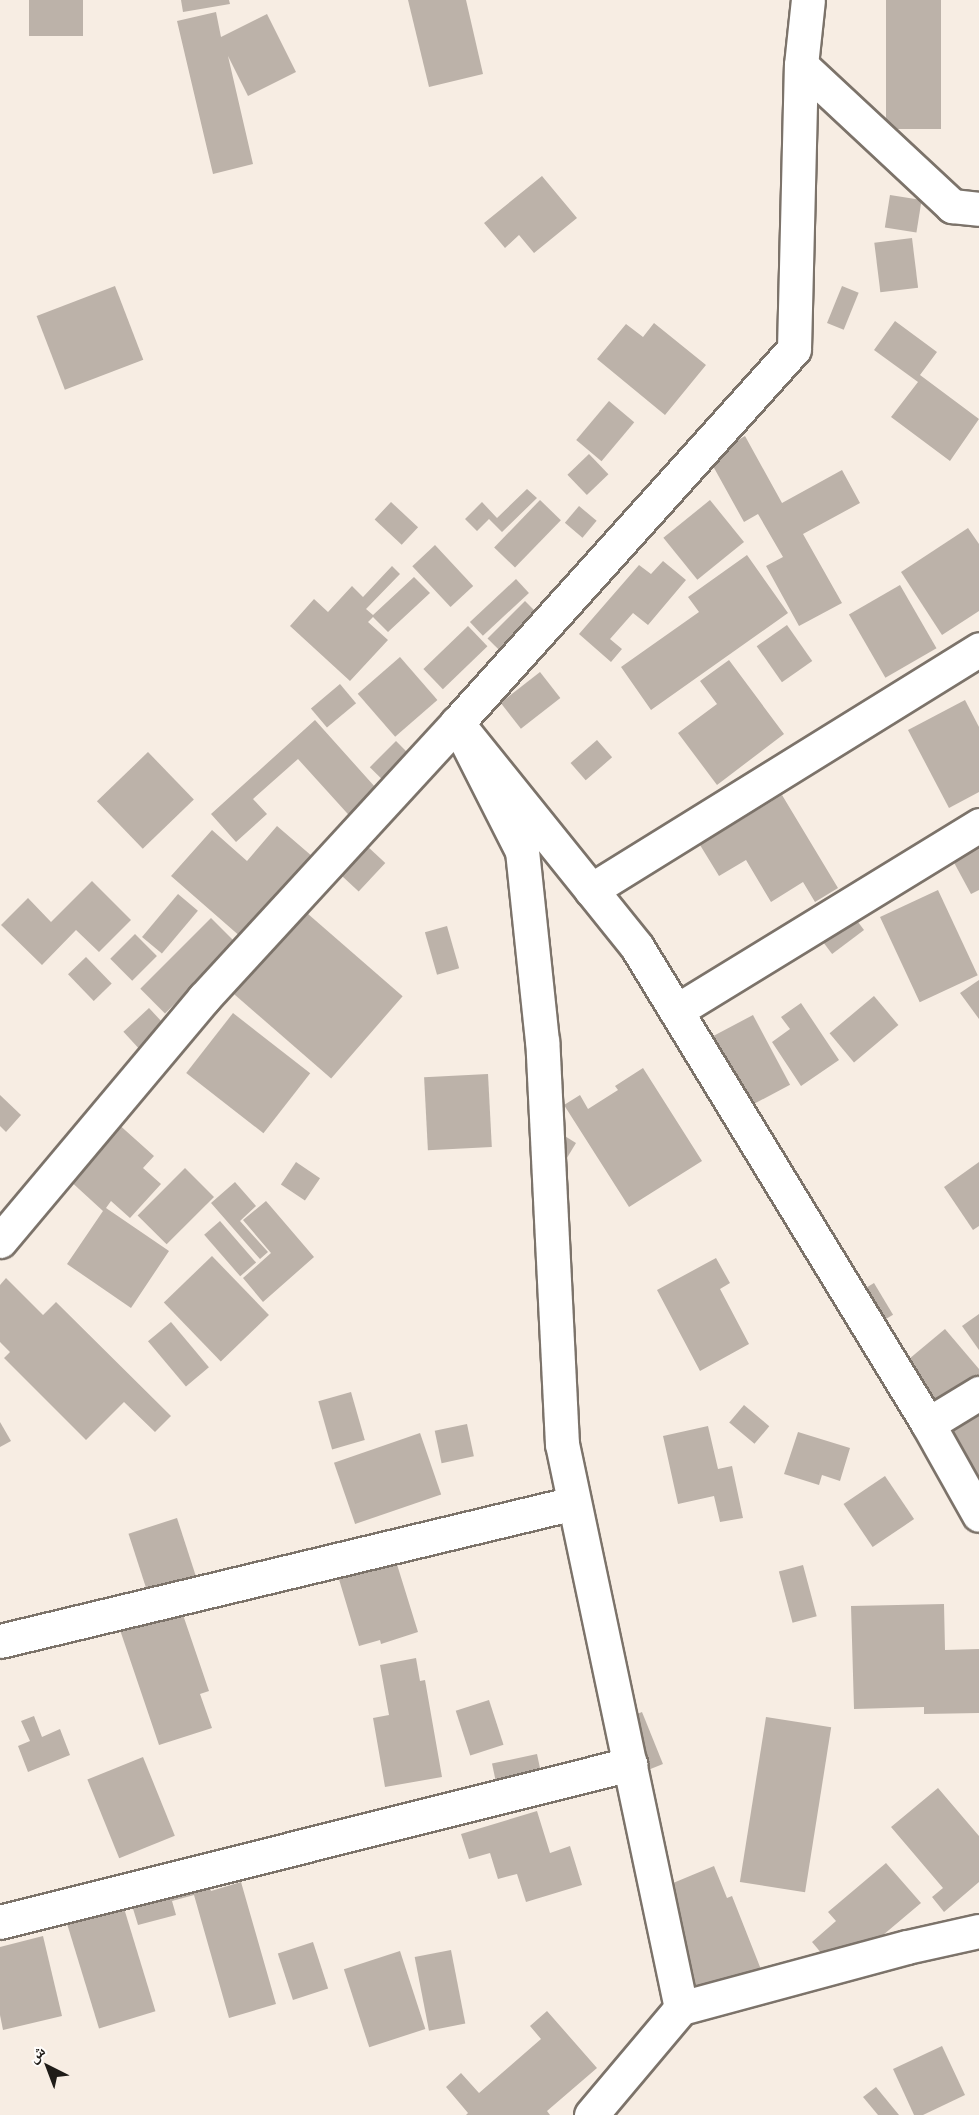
<!DOCTYPE html>
<meta charset="utf-8">
<style>
body{margin:0}
#map{position:relative;width:979px;height:2115px;overflow:hidden;background:#f7ede3;font-family:Lato,"Noto Naskh Arabic",sans-serif}
div>[style]{position:absolute}
.building>*{inset:0;background:#bcb2a9;transform-origin:0 0}
.roads{filter:drop-shadow(2px 0 #7c736a) drop-shadow(-2px 0 #7c736a) drop-shadow(0 2px #7c736a) drop-shadow(0 -2px #7c736a)}
.minor>*{height:33px;margin:-16.5px;padding:0 16.5px;transform-origin:16.5px;border-radius:16.5px;background:#fff}
span{translate:-50% -50%;white-space:nowrap;text-align:center;line-height:1.15;-webkit-text-stroke:5px #fefcfa;paint-order:stroke}
.north{position:absolute;left:18px;top:2037px;width:60px;height:60px;-webkit-text-stroke:4px #fefcfa;paint-order:stroke;rotate:318deg;font-size:16px;font-weight:700;line-height:24px;text-align:center;color:#1f1c18}
.north::after{content:'';display:block;margin:auto;width:21px;height:27px;background:#1f1c18;clip-path:polygon(50% 0,100% 100%,50% 72%,0 100%)}
</style>
<div id="map">
<div class="building">
<div style="left:29px;top:0;width:54px;height:36px"></div>
<div style="clip-path:polygon(181px 0,229px 0,230px 4px,183px 12px)"></div>
<div style="clip-path:polygon(408px 0,466px 0,483px 74px,429px 87px)"></div>
<div style="left:886px;top:0;width:55px;height:129px"></div>
<div style="clip-path:polygon(216px 12px,221px 37px,267px 14px,296px 72px,248px 96px,228px 56px,253px 164px,213px 174px,177px 21px)"></div>
<div style="clip-path:polygon(542px 176px,577px 218px,534px 253px,519px 235px,505px 248px,484px 223px)"></div>
<div style="left:890px;top:195px;width:32px;height:33px;rotate:9deg"></div>
<div style="left:912px;top:238px;width:50px;height:38px;rotate:83deg"></div>
<div style="left:115px;top:286px;width:79px;height:84px;rotate:69deg"></div>
<div style="left:842px;top:286px;width:18px;height:40px;rotate:22deg"></div>
<div style="clip-path:polygon(895px 321px,937px 352px,920px 375px,979px 419px,950px 461px,891px 417px,918px 382px,874px 350px)"></div>
<div style="clip-path:polygon(654px 323px,706px 365px,665px 415px,597px 359px,626px 324px,643px 337px)"></div>
<div style="left:609px;top:401px;width:33px;height:51px;rotate:40deg"></div>
<div style="clip-path:polygon(745px 436px,782px 503px,842px 470px,860px 503px,803px 534px,842px 603px,799px 626px,766px 566px,783px 557px,758px 514px,744px 522px,708px 457px)"></div>
<div style="left:589px;top:454px;width:28px;height:30px;rotate:46deg"></div>
<div style="clip-path:polygon(527px 489px,537px 498px,502px 532px,489px 519px,477px 531px,465px 519px,482px 502px,497px 518px)"></div>
<div style="left:540px;top:500px;width:29px;height:66px;rotate:44deg"></div>
<div style="left:710px;top:500px;width:54px;height:60px;rotate:51deg"></div>
<div style="left:391px;top:502px;width:37px;height:24px;rotate:43deg"></div>
<div style="left:579px;top:506px;width:23px;height:22px;rotate:40deg"></div>
<div style="clip-path:polygon(968px 528px,979px 544px,979px 611px,942px 635px,901px 572px)"></div>
<div style="left:435px;top:545px;width:56px;height:31px;rotate:47deg"></div>
<div style="clip-path:polygon(747px 555px,788px 613px,651px 710px,621px 667px,699px 612px,688px 597px)"></div>
<div style="clip-path:polygon(663px 561px,686px 580px,648px 625px,633px 613px,610px 639px,622px 649px,611px 662px,579px 634px,639px 565px,651px 574px)"></div>
<div style="clip-path:polygon(392px 566px,400px 574px,366px 609px,373px 615px,414px 577px,430px 593px,388px 632px,373px 617px,368px 622px,388px 640px,350px 681px,290px 626px,314px 599px,328px 612px,352px 586px,363px 597px)"></div>
<div style="left:516px;top:579px;width:19px;height:63px;rotate:47deg"></div>
<div style="left:900px;top:585px;width:73px;height:59px;rotate:60deg"></div>
<div style="left:525px;top:601px;width:20px;height:53px;rotate:45deg"></div>
<div style="left:787px;top:625px;width:44px;height:37px;rotate:55deg"></div>
<div style="left:468px;top:626px;width:28px;height:62px;rotate:46deg"></div>
<div style="left:400px;top:657px;width:57px;height:56px;rotate:49deg"></div>
<div style="clip-path:polygon(729px 660px,784px 734px,717px 785px,678px 733px,717px 704px,700px 681px)"></div>
<div style="left:540px;top:672px;width:33px;height:50px;rotate:52deg"></div>
<div style="left:340px;top:684px;width:25px;height:38px;rotate:50deg"></div>
<div style="clip-path:polygon(965px 700px,979px 727px,979px 792px,949px 808px,908px 730px)"></div>
<div style="clip-path:polygon(315px 720px,384px 797px,356px 823px,298px 759px,253px 799px,267px 814px,236px 842px,211px 814px)"></div>
<div style="left:597px;top:740px;width:23px;height:35px;rotate:49deg"></div>
<div style="left:396px;top:741px;width:20px;height:37px;rotate:45deg"></div>
<div style="left:148px;top:752px;width:66px;height:71px;rotate:46deg"></div>
<div style="clip-path:polygon(782px 795px,838px 888px,815px 902px,803px 882px,771px 902px,746px 860px,719px 876px,700px 845px)"></div>
<div style="clip-path:polygon(277px 826px,313px 857px,242px 938px,171px 876px,212px 830px,247px 861px)"></div>
<div style="clip-path:polygon(979px 827px,979px 890px,971px 894px,945px 846px)"></div>
<div style="left:367px;top:846px;width:25px;height:39px;rotate:43deg"></div>
<div style="clip-path:polygon(92px 881px,131px 920px,99px 952px,76px 930px,42px 965px,1px 925px,28px 898px,51px 922px)"></div>
<div style="left:938px;top:890px;width:94px;height:64px;rotate:65deg"></div>
<div style="left:178px;top:894px;width:26px;height:56px;rotate:40deg"></div>
<div style="left:300px;top:907px;width:136px;height:109px;rotate:41deg"></div>
<div style="left:849px;top:910px;width:25px;height:40px;rotate:53deg"></div>
<div style="left:211px;top:918px;width:35px;height:100px;rotate:45deg"></div>
<div style="left:447px;top:926px;width:44px;height:23px;rotate:74deg"></div>
<div style="left:135px;top:934px;width:31px;height:35px;rotate:45deg"></div>
<div style="left:86px;top:957px;width:37px;height:25px;rotate:46deg"></div>
<div style="clip-path:polygon(979px 980px,979px 1019px,960px 993px)"></div>
<div style="left:874px;top:996px;width:38px;height:58px;rotate:50deg"></div>
<div style="clip-path:polygon(801px 1003px,839px 1060px,801px 1086px,772px 1042px,790px 1029px,781px 1017px)"></div>
<div style="left:149px;top:1008px;width:26px;height:35px;rotate:47deg"></div>
<div style="left:233px;top:1013px;width:98px;height:76px;rotate:38deg"></div>
<div style="left:753px;top:1015px;width:79px;height:62px;rotate:62deg"></div>
<div style="clip-path:polygon(643px 1068px,702px 1161px,629px 1207px,564px 1105px,580px 1095px,588px 1109px,618px 1090px,615px 1086px)"></div>
<div style="left:488px;top:1074px;width:73px;height:64px;rotate:87deg"></div>
<div style="clip-path:polygon(0 1095px,21px 1115px,6px 1132px,0 1126px)"></div>
<div style="clip-path:polygon(116px 1122px,154px 1156px,143px 1168px,161px 1184px,130px 1218px,111px 1201px,106px 1208px,169px 1251px,131px 1308px,67px 1264px,103px 1211px,67px 1178px)"></div>
<div style="clip-path:polygon(555px 1130px,576px 1143px,559px 1171px)"></div>
<div style="left:296px;top:1162px;width:29px;height:27px;rotate:34deg"></div>
<div style="clip-path:polygon(979px 1162px,979px 1226px,973px 1230px,944px 1187px)"></div>
<div style="left:185px;top:1168px;width:41px;height:67px;rotate:45deg"></div>
<div style="clip-path:polygon(235px 1182px,256px 1206px,240px 1221px,268px 1252px,260px 1259px,211px 1203px)"></div>
<div style="clip-path:polygon(266px 1201px,314px 1257px,263px 1302px,243px 1278px,271px 1253px,243px 1220px)"></div>
<div style="left:220px;top:1221px;width:55px;height:21px;rotate:49deg"></div>
<div style="left:212px;top:1256px;width:82px;height:67px;rotate:46deg"></div>
<div style="clip-path:polygon(716px 1258px,730px 1283px,720px 1289px,749px 1344px,700px 1371px,657px 1290px)"></div>
<div style="clip-path:polygon(6px 1278px,43px 1315px,56px 1302px,171px 1416px,155px 1432px,124px 1402px,86px 1440px,4px 1358px,10px 1352px,0 1342px,0 1285px)"></div>
<div style="left:874px;top:1283px;width:37px;height:25px;rotate:59deg"></div>
<div style="clip-path:polygon(979px 1314px,979px 1350px,962px 1326px)"></div>
<div style="left:171px;top:1322px;width:59px;height:30px;rotate:50deg"></div>
<div style="clip-path:polygon(945px 1329px,979px 1369px,979px 1378px,929px 1420px,891px 1374px)"></div>
<div style="left:351px;top:1392px;width:50px;height:34px;rotate:74deg"></div>
<div style="clip-path:polygon(979px 1400px,979px 1487px,935px 1426px)"></div>
<div style="left:744px;top:1405px;width:33px;height:23px;rotate:40deg"></div>
<div style="clip-path:polygon(0 1422px,11px 1441px,0 1447px)"></div>
<div style="left:467px;top:1424px;width:33px;height:33px;rotate:78deg"></div>
<div style="clip-path:polygon(708px 1426px,718px 1469px,732px 1466px,743px 1518px,720px 1522px,714px 1496px,678px 1504px,663px 1436px)"></div>
<div style="clip-path:polygon(798px 1432px,850px 1448px,840px 1481px,822px 1475px,819px 1485px,784px 1474px)"></div>
<div style="left:420px;top:1433px;width:65px;height:91px;rotate:71deg"></div>
<div style="left:885px;top:1476px;width:52px;height:50px;rotate:56deg"></div>
<div style="left:177px;top:1518px;width:63px;height:51px;rotate:72deg"></div>
<div style="clip-path:polygon(395px 1558px,418px 1632px,381px 1644px,380px 1640px,359px 1646px,338px 1576px)"></div>
<div style="left:803px;top:1565px;width:53px;height:25px;rotate:75deg"></div>
<div style="clip-path:polygon(944px 1604px,945px 1650px,979px 1649px,979px 1713px,924px 1714px,924px 1707px,854px 1709px,851px 1606px)"></div>
<div style="clip-path:polygon(181px 1609px,209px 1691px,200px 1694px,212px 1728px,159px 1745px,120px 1630px)"></div>
<div style="clip-path:polygon(416px 1658px,420px 1681px,425px 1680px,442px 1777px,385px 1787px,373px 1718px,389px 1715px,380px 1665px)"></div>
<div style="left:489px;top:1700px;width:47px;height:35px;rotate:72deg"></div>
<div style="left:642px;top:1712px;width:56px;height:39px;rotate:68deg"></div>
<div style="clip-path:polygon(34px 1716px,42px 1737px,60px 1729px,70px 1755px,28px 1772px,18px 1746px,30px 1741px,21px 1721px)"></div>
<div style="left:766px;top:1717px;width:66px;height:167px;rotate:9deg"></div>
<div style="left:537px;top:1754px;width:24px;height:46px;rotate:78deg"></div>
<div style="left:143px;top:1757px;width:85px;height:60px;rotate:68deg"></div>
<div style="clip-path:polygon(938px 1788px,979px 1836px,979px 1882px,944px 1912px,932px 1897px,943px 1888px,891px 1827px)"></div>
<div style="clip-path:polygon(537px 1811px,550px 1853px,570px 1846px,582px 1885px,526px 1902px,517px 1874px,498px 1879px,490px 1853px,469px 1859px,461px 1834px)"></div>
<div style="clip-path:polygon(886px 1863px,921px 1903px,838px 1973px,812px 1942px,836px 1921px,828px 1912px)"></div>
<div style="clip-path:polygon(714px 1866px,727px 1898px,732px 1896px,762px 1972px,692px 2000px,649px 1893px)"></div>
<div style="clip-path:polygon(204px 1867px,211px 1891px,241px 1882px,276px 2004px,229px 2018px,194px 1895px,172px 1901px,176px 1915px,138px 1925px,127px 1889px)"></div>
<div style="left:123px;top:1905px;width:111px;height:59px;rotate:73deg"></div>
<div style="clip-path:polygon(43px 1936px,62px 2016px,3px 2030px,0 2015px,0 1947px)"></div>
<div style="left:313px;top:1942px;width:49px;height:37px;rotate:72deg"></div>
<div style="left:451px;top:1950px;width:75px;height:37px;rotate:79deg"></div>
<div style="left:400px;top:1951px;width:82px;height:59px;rotate:72deg"></div>
<div style="clip-path:polygon(547px 2011px,597px 2068px,547px 2111px,550px 2115px,466px 2115px,468px 2113px,446px 2087px,461px 2073px,479px 2093px,541px 2039px,530px 2026px)"></div>
<div style="clip-path:polygon(942px 2046px,965px 2095px,923px 2115px,914px 2115px,893px 2069px)"></div>
<div style="clip-path:polygon(876px 2087px,899px 2115px,878px 2115px,863px 2097px)"></div>
</div>
<div class="roads">
<div class="minor">
<div style="left:801px;top:65px;width:207px;rotate:43deg"></div>
<div style="left:952px;top:206px;width:27px;rotate:6deg"></div>
<div style="left:591px;top:890px;width:457px;rotate:-31.8deg"></div>
<div style="left:676px;top:1011px;width:356px;rotate:-31.5deg"></div>
<div style="left:0;top:1241px;width:317px;rotate:-50deg"></div>
<div style="left:204px;top:998px;width:374px;rotate:-47.4deg"></div>
<div style="left:457px;top:723px;width:503px;rotate:-47.98deg"></div>
<div style="left:794px;top:349px;width:284px;rotate:-88.6deg"></div>
<div style="left:801px;top:65px;width:65px;rotate:-83.9deg"></div>
<div style="left:928px;top:1424px;width:60px;rotate:-31.3deg"></div>
<div style="left:0;top:1641px;width:590px;rotate:-13.52deg"></div>
<div style="left:0;top:1922px;width:650px;rotate:-14.08deg"></div>
<div style="left:681px;top:2008px;width:234px;rotate:-15.1deg"></div>
<div style="left:907px;top:1947px;width:74px;rotate:-12.5deg"></div>
<div style="left:591px;top:2115px;width:140px;rotate:-49.9deg"></div>
<div style="left:681px;top:2008px;width:576px;rotate:-101.91deg"></div>
<div style="left:562px;top:1444px;width:403px;rotate:-92.8deg"></div>
<div style="left:542px;top:1041px;width:191px;rotate:-96deg"></div>
<div style="left:522px;top:851px;width:144px;rotate:-116.9deg"></div>
<div style="left:457px;top:723px;width:287px;rotate:51.2deg"></div>
<div style="left:637px;top:947px;width:559px;rotate:58.61deg"></div>
<div style="left:928px;top:1424px;width:104px;rotate:60.7deg"></div>
</div>
</div>
<div class="north">ش</div>
</div>
